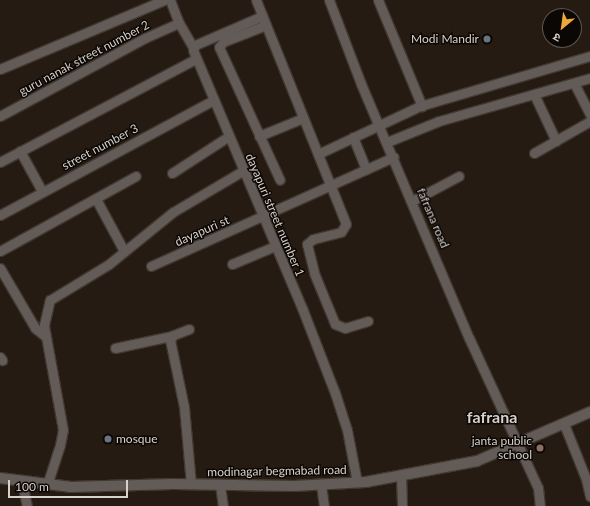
<!DOCTYPE html>
<meta charset="utf-8">
<style>
body{margin:0}
#map{position:relative;width:590px;height:506px;overflow:hidden;background:#261b12;font-family:Lato,"Noto Sans Devanagari",sans-serif}
div>[style]{position:absolute}
.roads{filter:drop-shadow(1px 0 #423830) drop-shadow(-1px 0 #423830) drop-shadow(0 1px #423830) drop-shadow(0 -1px #423830)}
.minor>*{height:9px;margin:-4.5px;padding:0 4.5px;transform-origin:4.5px;border-radius:4.5px;background:#625b58}
.tertiary>*{height:10px;margin:-5px;padding:0 5px;transform-origin:5px;border-radius:5px;background:#625b58}
.dots>*{width:11px;height:11px;translate:-50% -50%;box-sizing:border-box;border:2px solid #0b0704;border-radius:50%}
span{translate:-50% -50%;white-space:nowrap;text-align:center;line-height:1.15;-webkit-text-stroke:3px #0b0704;paint-order:stroke}
.poi-label{font-size:12px;color:#d8d1cb}
.right{translate:-100% -50%;text-align:right}
.left{translate:0 -50%;text-align:left}
.street-label{font-size:12px;color:#d8d1cb}
.district-label{font-size:16px;color:#d8d1cb;font-weight:700}
.north{position:absolute;left:542px;top:8px;width:40px;height:40px;box-sizing:border-box;background:#0b0704;border:1px solid #5d5854;border-radius:50%;rotate:209deg;font-size:11px;font-weight:700;line-height:16px;text-align:center;color:#d8d1cb}
.north::after{content:'';display:block;margin:auto;width:14px;height:18px;background:#eca93a;clip-path:polygon(50% 0,100% 100%,50% 72%,0 100%)}
.scale{position:absolute;left:8px;top:480px;width:120px;height:18px;box-sizing:border-box;border:2px solid #d8d1cb;border-top:0;padding-left:5px;font-size:12px;line-height:14px;white-space:nowrap;color:#d8d1cb;-webkit-text-stroke:3px #0b0704;paint-order:stroke}
</style>
<div id="map">
<div class="roads">
<div class="minor">
<div style="left:170px;top:0;width:25px;rotate:69deg"></div>
<div style="left:179px;top:23px;width:28px;rotate:60deg"></div>
<div style="left:256px;top:0;width:16px;rotate:68deg"></div>
<div style="left:262px;top:15px;width:3px;rotate:135deg"></div>
<div style="left:260px;top:17px;width:71px;rotate:156.7deg"></div>
<div style="left:195px;top:45px;width:5px;rotate:112deg"></div>
<div style="left:193px;top:50px;width:280px;rotate:67.1deg"></div>
<div style="left:302px;top:308px;width:91px;rotate:68.8deg"></div>
<div style="left:335px;top:393px;width:39px;rotate:72deg"></div>
<div style="left:347px;top:430px;width:53px;rotate:79.1deg"></div>
<div style="left:329px;top:0;width:90px;rotate:69.1deg"></div>
<div style="left:361px;top:84px;width:276px;rotate:67deg"></div>
<div style="left:469px;top:338px;width:165px;rotate:65.3deg"></div>
<div style="left:538px;top:488px;width:18px;rotate:84deg"></div>
<div style="left:378px;top:0;width:115px;rotate:67.5deg"></div>
<div style="left:262px;top:15px;width:225px;rotate:68.1deg"></div>
<div style="left:346px;top:224px;width:9px;rotate:122deg"></div>
<div style="left:341px;top:232px;width:29px;rotate:166deg"></div>
<div style="left:313px;top:239px;width:8px;rotate:140deg"></div>
<div style="left:307px;top:244px;width:30px;rotate:76deg"></div>
<div style="left:314px;top:273px;width:55px;rotate:67.6deg"></div>
<div style="left:335px;top:324px;width:11px;rotate:22deg"></div>
<div style="left:345px;top:328px;width:24px;rotate:-17deg"></div>
<div style="left:266px;top:25px;width:46px;rotate:158.4deg"></div>
<div style="left:223px;top:42px;width:6px;rotate:129deg"></div>
<div style="left:219px;top:47px;width:146px;rotate:65.4deg"></div>
<div style="left:0;top:69px;width:178px;rotate:-22.8deg"></div>
<div style="left:574px;top:83px;width:36px;rotate:63deg"></div>
<div style="left:534px;top:94px;width:52px;rotate:64.9deg"></div>
<div style="left:0;top:116px;width:165px;rotate:-28.3deg"></div>
<div style="left:145px;top:38px;width:37px;rotate:-24deg"></div>
<div style="left:259px;top:136px;width:48px;rotate:-22.2deg"></div>
<div style="left:353px;top:137px;width:35px;rotate:68deg"></div>
<div style="left:387px;top:142px;width:56px;rotate:-22deg"></div>
<div style="left:439px;top:121px;width:157px;rotate:-15.9deg"></div>
<div style="left:20px;top:151px;width:46px;rotate:61.2deg"></div>
<div style="left:534px;top:153px;width:64px;rotate:-29.7deg"></div>
<div style="left:318px;top:154px;width:113px;rotate:-25.2deg"></div>
<div style="left:420px;top:106px;width:177px;rotate:-16.4deg"></div>
<div style="left:0;top:162px;width:221px;rotate:-27.8deg"></div>
<div style="left:172px;top:173px;width:68px;rotate:-33deg"></div>
<div style="left:96px;top:199px;width:59px;rotate:61.7deg"></div>
<div style="left:412px;top:201px;width:53px;rotate:-28deg"></div>
<div style="left:0;top:215px;width:241px;rotate:-28.3deg"></div>
<div style="left:0;top:251px;width:155px;rotate:-28.9deg"></div>
<div style="left:232px;top:264px;width:47px;rotate:-22.7deg"></div>
<div style="left:151px;top:266px;width:266px;rotate:-24.2deg"></div>
<div style="left:0;top:268px;width:69px;rotate:59.7deg"></div>
<div style="left:35px;top:328px;width:14px;rotate:39deg"></div>
<div style="left:189px;top:329px;width:17px;rotate:159deg"></div>
<div style="left:173px;top:335px;width:6px;rotate:121deg"></div>
<div style="left:170px;top:340px;width:68px;rotate:78.2deg"></div>
<div style="left:184px;top:407px;width:77px;rotate:84.8deg"></div>
<div style="left:115px;top:348px;width:57px;rotate:-12.1deg"></div>
<div style="left:0;top:357px;width:4px;rotate:56deg"></div>
<div style="left:564px;top:424px;width:59px;rotate:68.2deg"></div>
<div style="left:586px;top:479px;width:18px;rotate:77deg"></div>
<div style="left:401px;top:476px;width:30px;rotate:88deg"></div>
<div style="left:22px;top:483px;width:24px;rotate:78deg"></div>
<div style="left:47px;top:485px;width:42px;rotate:-72deg"></div>
<div style="left:60px;top:445px;width:15px;rotate:-79deg"></div>
<div style="left:63px;top:430px;width:107px;rotate:-100.3deg"></div>
<div style="left:44px;top:325px;width:26px;rotate:-77deg"></div>
<div style="left:50px;top:300px;width:69px;rotate:-31.4deg"></div>
<div style="left:109px;top:264px;width:82px;rotate:-39.1deg"></div>
<div style="left:173px;top:212px;width:82px;rotate:-30.6deg"></div>
<div style="left:220px;top:485px;width:21px;rotate:82deg"></div>
<div style="left:321px;top:485px;width:21px;rotate:82deg"></div>
</div>
<div class="tertiary">
<div style="left:0;top:478px;width:72px;rotate:7.2deg"></div>
<div style="left:71px;top:487px;width:102px;rotate:-1.7deg"></div>
<div style="left:173px;top:484px;width:121px;rotate:0.9deg"></div>
<div style="left:294px;top:486px;width:72px;rotate:-3.2deg"></div>
<div style="left:366px;top:482px;width:113px;rotate:-10.7deg"></div>
<div style="left:477px;top:461px;width:123px;rotate:-23.4deg"></div>
</div>
</div>
<div class="dots">
<div style="left:487px;top:39px;background:#6b7280"></div>
<div style="left:108px;top:439px;background:#6b7280"></div>
<div style="left:540px;top:448px;background:#8d6e63"></div>
</div>
<div class="poi-label">
<span class="right" style="left:479px;top:39px">Modi Mandir</span>
<span class="left" style="left:116px;top:439px">mosque</span>
<span class="right" style="left:532px;top:448px">janta public<br>school</span>
</div>
<div class="street-label">
<span style="left:84px;top:58px;rotate:-28deg">guru nanak street number 2</span>
<span style="left:100px;top:147px;rotate:-28deg">street number 3</span>
<span style="left:275px;top:215px;rotate:67deg">dayapuri street number 1</span>
<span style="left:433px;top:218px;rotate:67deg">fafrana road</span>
<span style="left:202px;top:231px;rotate:-24deg">dayapuri st</span>
<span style="left:277px;top:471px;rotate:-1deg">modinagar begmabad road</span>
</div>
<div class="district-label">
<span style="left:492px;top:417px">fafrana</span>
</div>
<div class="north">उ</div>
<div class="scale">100 m</div>
</div>
